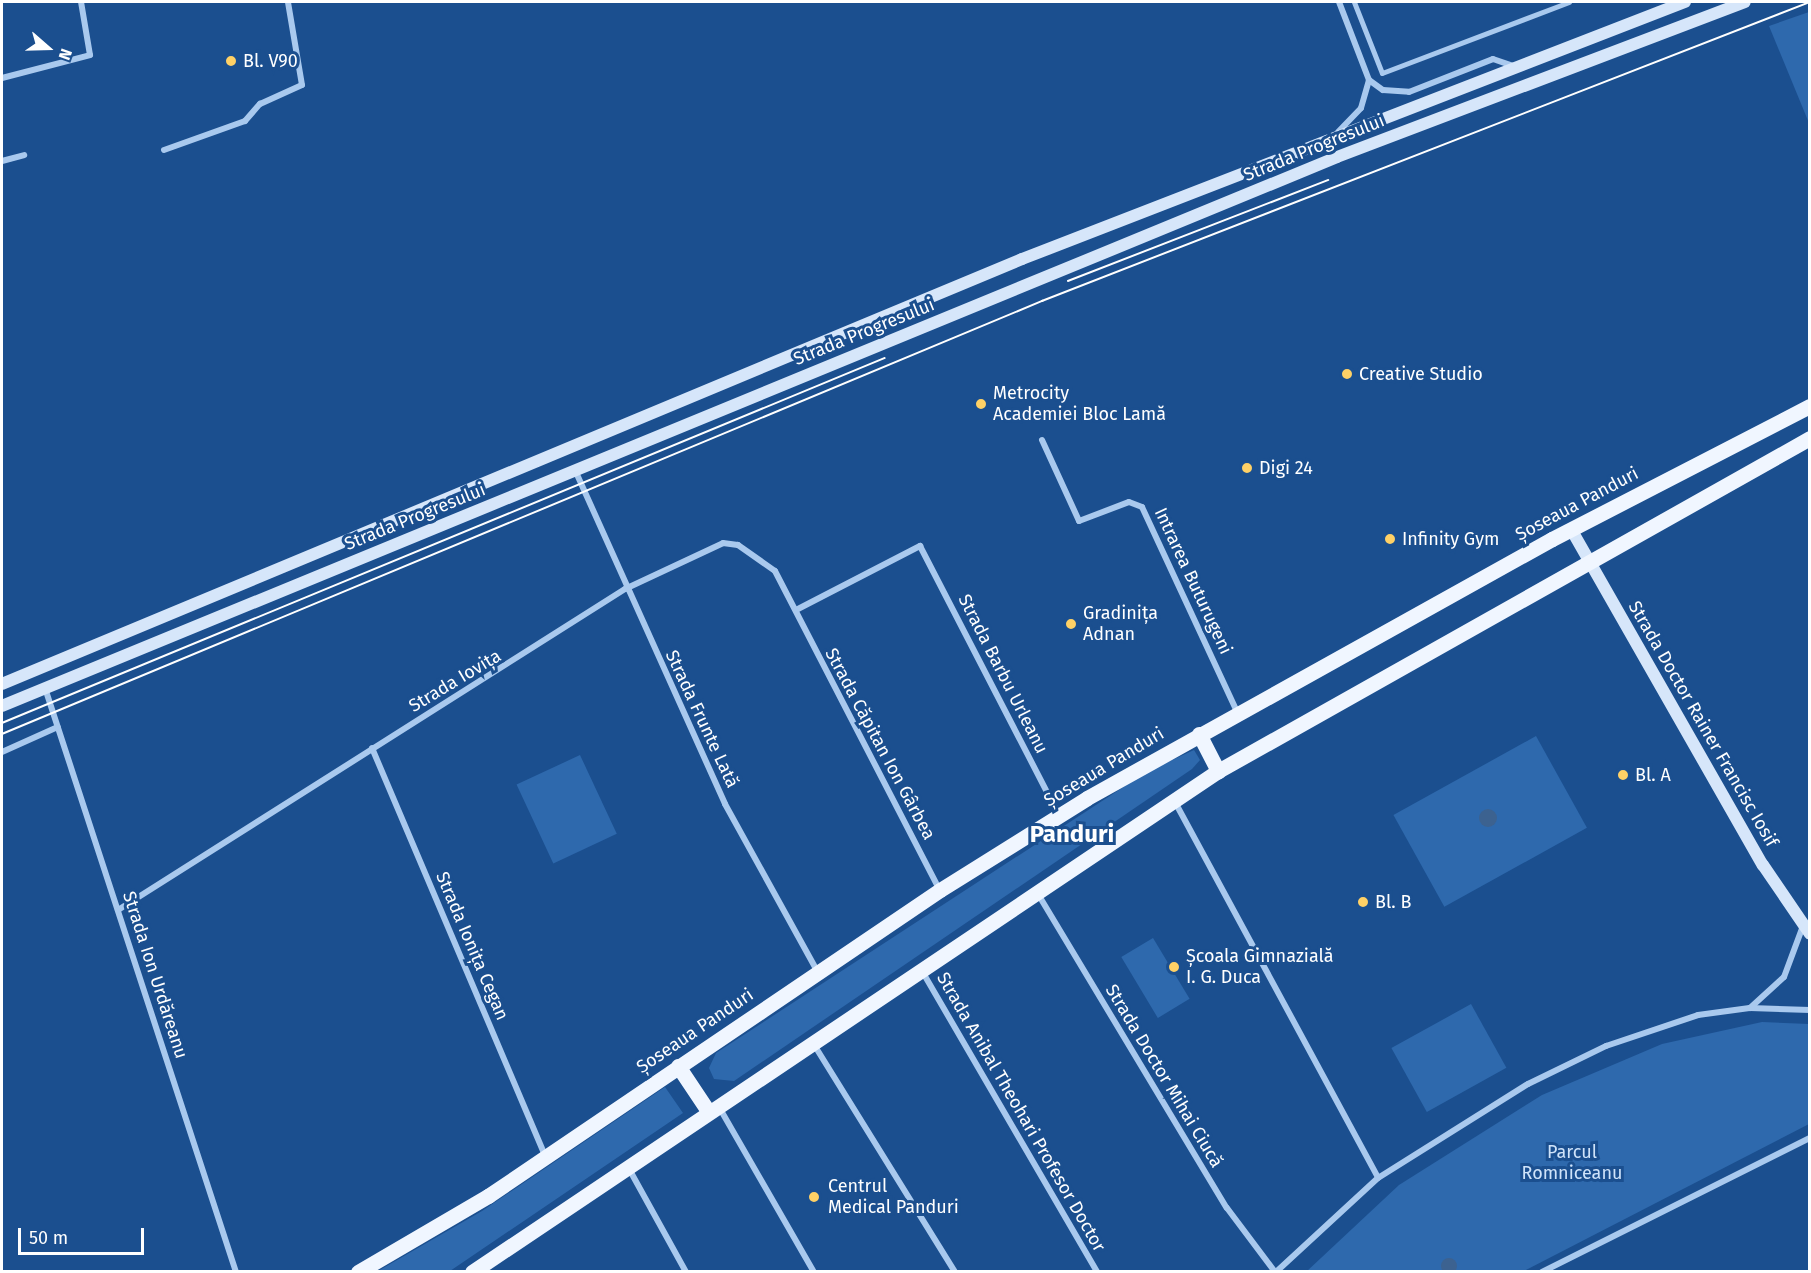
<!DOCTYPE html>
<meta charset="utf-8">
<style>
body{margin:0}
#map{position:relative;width:1811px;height:1273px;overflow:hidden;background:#1b4f8f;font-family:"Fira Sans",sans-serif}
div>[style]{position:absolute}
.green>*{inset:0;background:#2e69ad;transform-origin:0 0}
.water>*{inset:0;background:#3c6290}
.round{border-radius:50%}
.pedestrian>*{height:5px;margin:-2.5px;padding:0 2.5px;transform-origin:2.5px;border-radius:2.5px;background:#a9c9ee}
.minor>*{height:6px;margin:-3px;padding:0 3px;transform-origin:3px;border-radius:3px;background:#a9c9ee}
.secondary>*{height:12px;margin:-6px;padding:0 6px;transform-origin:6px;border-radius:6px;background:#d6e6fa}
.primary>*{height:15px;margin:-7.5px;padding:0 7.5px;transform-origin:7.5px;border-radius:7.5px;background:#f0f6ff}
.tram>*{height:1.5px;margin:-0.75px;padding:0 0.75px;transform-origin:0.75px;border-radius:0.75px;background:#fff}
.dots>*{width:16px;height:16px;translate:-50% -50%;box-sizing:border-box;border:3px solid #1b4f8f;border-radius:50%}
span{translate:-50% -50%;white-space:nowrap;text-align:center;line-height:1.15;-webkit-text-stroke:6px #1b4f8f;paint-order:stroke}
.poi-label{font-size:18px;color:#fff}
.left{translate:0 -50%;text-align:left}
.street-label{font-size:18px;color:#fff}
.park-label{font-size:18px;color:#cfe3fa}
.district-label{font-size:24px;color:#fff;font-weight:700}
.frame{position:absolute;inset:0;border:3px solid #fff;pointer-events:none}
.north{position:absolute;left:18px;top:18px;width:60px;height:60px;-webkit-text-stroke:4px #1b4f8f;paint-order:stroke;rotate:110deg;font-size:16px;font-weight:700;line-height:24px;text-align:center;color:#fff}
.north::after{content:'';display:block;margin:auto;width:21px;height:27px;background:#fff;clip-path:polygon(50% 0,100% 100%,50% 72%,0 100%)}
.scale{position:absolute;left:18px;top:1228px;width:126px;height:27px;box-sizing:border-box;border:3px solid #fff;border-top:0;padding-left:8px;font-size:18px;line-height:21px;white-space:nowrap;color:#fff;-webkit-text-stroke:4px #1b4f8f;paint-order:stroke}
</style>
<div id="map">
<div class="green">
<div style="clip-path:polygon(1809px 12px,1810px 12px,1809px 123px,1769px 26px)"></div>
<div style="left:1536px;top:736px;width:105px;height:163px;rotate:61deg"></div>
<div style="clip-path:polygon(1194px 750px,1200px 760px,1192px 769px,734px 1081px,714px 1079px,709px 1068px,716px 1053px,1148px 771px)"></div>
<div style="left:580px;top:755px;width:87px;height:70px;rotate:65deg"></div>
<div style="left:1153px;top:938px;width:71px;height:37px;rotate:59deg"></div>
<div style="left:1471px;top:1004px;width:73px;height:91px;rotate:61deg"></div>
<div style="clip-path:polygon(1762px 1022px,1809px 1024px,1809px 1124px,1524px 1271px,1306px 1272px,1399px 1185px,1542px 1095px,1662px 1044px)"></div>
<div style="clip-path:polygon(665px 1087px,683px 1113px,450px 1271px,378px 1271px,482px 1211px)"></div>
</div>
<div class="water">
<div class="round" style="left:1479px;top:809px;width:18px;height:18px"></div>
<div class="round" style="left:1441px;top:1258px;width:16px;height:16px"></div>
</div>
<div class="pedestrian">
<div style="left:1354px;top:2px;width:76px;rotate:68.5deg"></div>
<div style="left:1382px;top:73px;width:200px;rotate:-20.8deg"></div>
</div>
<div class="minor">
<div style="left:2px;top:78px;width:91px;rotate:-14.6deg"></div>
<div style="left:90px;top:55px;width:54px;rotate:-99.6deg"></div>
<div style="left:1369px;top:80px;width:17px;rotate:36deg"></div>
<div style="left:1383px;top:90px;width:26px;rotate:4deg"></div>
<div style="left:1409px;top:92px;width:90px;rotate:-21.4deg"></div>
<div style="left:1493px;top:59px;width:21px;rotate:19deg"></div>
<div style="left:1338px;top:132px;width:33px;rotate:-46deg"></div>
<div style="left:1361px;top:108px;width:29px;rotate:-74deg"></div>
<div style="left:1369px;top:80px;width:84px;rotate:-111deg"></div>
<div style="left:164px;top:150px;width:86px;rotate:-19.7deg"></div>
<div style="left:245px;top:121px;width:23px;rotate:-49deg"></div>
<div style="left:260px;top:104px;width:46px;rotate:-24.3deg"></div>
<div style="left:302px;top:85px;width:84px;rotate:-99.6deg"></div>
<div style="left:2px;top:161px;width:23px;rotate:-15deg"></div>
<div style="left:1042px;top:440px;width:89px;rotate:65.4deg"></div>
<div style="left:1079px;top:521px;width:53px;rotate:-20.8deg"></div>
<div style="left:1129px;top:502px;width:14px;rotate:21deg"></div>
<div style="left:1142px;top:507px;width:226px;rotate:65.1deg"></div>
<div style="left:575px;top:470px;width:366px;rotate:65.8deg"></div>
<div style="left:725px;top:804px;width:191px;rotate:61.1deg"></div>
<div style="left:796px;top:610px;width:140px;rotate:-27.3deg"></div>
<div style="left:920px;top:546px;width:303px;rotate:62.7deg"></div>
<div style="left:45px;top:688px;width:614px;rotate:71.89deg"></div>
<div style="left:372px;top:748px;width:443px;rotate:67deg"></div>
<div style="left:2px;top:752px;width:61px;rotate:-24.1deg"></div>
<div style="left:1175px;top:802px;width:427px;rotate:61.6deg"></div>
<div style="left:1038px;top:894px;width:366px;rotate:59deg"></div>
<div style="left:1227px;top:1208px;width:80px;rotate:53.1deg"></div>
<div style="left:118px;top:910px;width:600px;rotate:-32.34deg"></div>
<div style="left:625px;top:589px;width:108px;rotate:-25.1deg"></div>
<div style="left:723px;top:543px;width:15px;rotate:8deg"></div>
<div style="left:738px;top:545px;width:45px;rotate:35.1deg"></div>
<div style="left:775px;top:571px;width:358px;rotate:62.7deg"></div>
<div style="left:922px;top:971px;width:348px;rotate:59.8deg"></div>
<div style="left:1750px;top:1008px;width:46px;rotate:-42.4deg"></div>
<div style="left:1784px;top:977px;width:54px;rotate:-69.6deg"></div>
<div style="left:813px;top:1043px;width:269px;rotate:58.2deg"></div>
<div style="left:719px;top:1107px;width:190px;rotate:60.1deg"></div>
<div style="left:628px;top:1167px;width:120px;rotate:61.1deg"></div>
<div style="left:1276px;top:1272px;width:139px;rotate:-42.7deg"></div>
<div style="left:1378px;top:1178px;width:177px;rotate:-32.1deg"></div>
<div style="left:1528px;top:1084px;width:87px;rotate:-26deg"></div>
<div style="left:1606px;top:1046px;width:97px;rotate:-18.6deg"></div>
<div style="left:1698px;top:1015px;width:52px;rotate:-7.7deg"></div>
<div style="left:1750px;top:1008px;width:60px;rotate:1.9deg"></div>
<div style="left:1542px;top:1272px;width:300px;rotate:-26.6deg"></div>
</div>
<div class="secondary">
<div style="left:1571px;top:529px;width:387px;rotate:60.3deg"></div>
<div style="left:1763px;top:865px;width:83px;rotate:55.7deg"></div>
<div style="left:2px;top:684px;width:1105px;rotate:-22.62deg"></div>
<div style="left:1022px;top:259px;width:711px;rotate:-21.19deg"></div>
<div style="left:2px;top:706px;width:1443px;rotate:-22.35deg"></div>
<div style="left:1337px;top:157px;width:436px;rotate:-20.8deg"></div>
</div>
<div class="primary">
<div style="left:1199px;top:734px;width:42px;rotate:62.8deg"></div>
<div style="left:678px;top:1066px;width:54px;rotate:56.3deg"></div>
<div style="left:358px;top:1272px;width:151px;rotate:-30.3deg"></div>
<div style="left:488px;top:1196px;width:546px;rotate:-34.1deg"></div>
<div style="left:940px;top:890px;width:173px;rotate:-32deg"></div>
<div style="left:1087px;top:798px;width:532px;rotate:-29.12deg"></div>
<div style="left:1552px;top:539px;width:290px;rotate:-27.3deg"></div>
<div style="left:472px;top:1272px;width:899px;rotate:-33.88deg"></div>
<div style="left:1218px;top:771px;width:679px;rotate:-29.36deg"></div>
</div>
<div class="tram">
<div style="left:1068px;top:281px;width:279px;rotate:-21.2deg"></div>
<div style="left:2px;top:723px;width:955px;rotate:-22.46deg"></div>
<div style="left:2px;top:734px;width:1127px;rotate:-22.6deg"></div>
<div style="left:1042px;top:301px;width:824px;rotate:-21.27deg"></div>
</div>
<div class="dots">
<div style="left:231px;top:61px;background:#ffd166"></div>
<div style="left:1347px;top:374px;background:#ffd166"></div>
<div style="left:981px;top:404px;background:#ffd166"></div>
<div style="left:1247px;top:468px;background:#ffd166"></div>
<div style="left:1390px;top:539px;background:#ffd166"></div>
<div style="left:1071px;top:624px;background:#ffd166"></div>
<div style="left:1623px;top:775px;background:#ffd166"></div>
<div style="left:1363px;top:902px;background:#ffd166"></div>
<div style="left:1174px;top:967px;background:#ffd166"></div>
<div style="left:814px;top:1197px;background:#ffd166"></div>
</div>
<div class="poi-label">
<span class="left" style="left:243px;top:61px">Bl. V90</span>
<span class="left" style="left:1359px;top:374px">Creative Studio</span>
<span class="left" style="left:993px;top:404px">Metrocity<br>Academiei Bloc Lamă</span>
<span class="left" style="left:1259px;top:468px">Digi 24</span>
<span class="left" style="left:1402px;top:539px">Infinity Gym</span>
<span class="left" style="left:1083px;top:624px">Gradinița<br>Adnan</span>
<span class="left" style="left:1635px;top:775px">Bl. A</span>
<span class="left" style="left:1375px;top:902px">Bl. B</span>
<span class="left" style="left:1186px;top:967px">Școala Gimnazială<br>I. G. Duca</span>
<span class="left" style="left:828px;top:1197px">Centrul<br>Medical Panduri</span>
</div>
<div class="street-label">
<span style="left:1314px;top:148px;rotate:-22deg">Strada Progresului</span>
<span style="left:864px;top:332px;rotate:-22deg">Strada Progresului</span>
<span style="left:1577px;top:504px;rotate:-28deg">Șoseaua Panduri</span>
<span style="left:415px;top:517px;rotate:-22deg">Strada Progresului</span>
<span style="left:1193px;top:581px;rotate:65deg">Intrarea Buturugeni</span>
<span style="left:1003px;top:674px;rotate:63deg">Strada Barbu Urleanu</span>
<span style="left:455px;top:681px;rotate:-31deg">Strada Iovița</span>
<span style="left:702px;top:719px;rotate:65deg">Strada Frunte Lată</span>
<span style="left:1703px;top:724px;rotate:60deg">Strada Doctor Rainer Francisc Iosif</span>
<span style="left:880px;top:744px;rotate:62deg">Strada Căpitan Ion Gârbea</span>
<span style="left:1104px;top:767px;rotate:-31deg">Șoseaua Panduri</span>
<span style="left:472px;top:946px;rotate:67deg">Strada Ionița Cegan</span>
<span style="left:155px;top:975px;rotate:72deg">Strada Ion Urdăreanu</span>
<span style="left:695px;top:1031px;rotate:-34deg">Șoseaua Panduri</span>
<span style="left:1164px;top:1076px;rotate:59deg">Strada Doctor Mihai Ciucă</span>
<span style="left:1021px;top:1112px;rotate:60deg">Strada Anibal Theohari Profesor Doctor</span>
</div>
<div class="park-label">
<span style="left:1572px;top:1163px">Parcul<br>Romniceanu</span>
</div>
<div class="district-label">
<span style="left:1072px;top:835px">Panduri</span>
</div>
<div class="frame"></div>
<div class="north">N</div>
<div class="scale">50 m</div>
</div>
